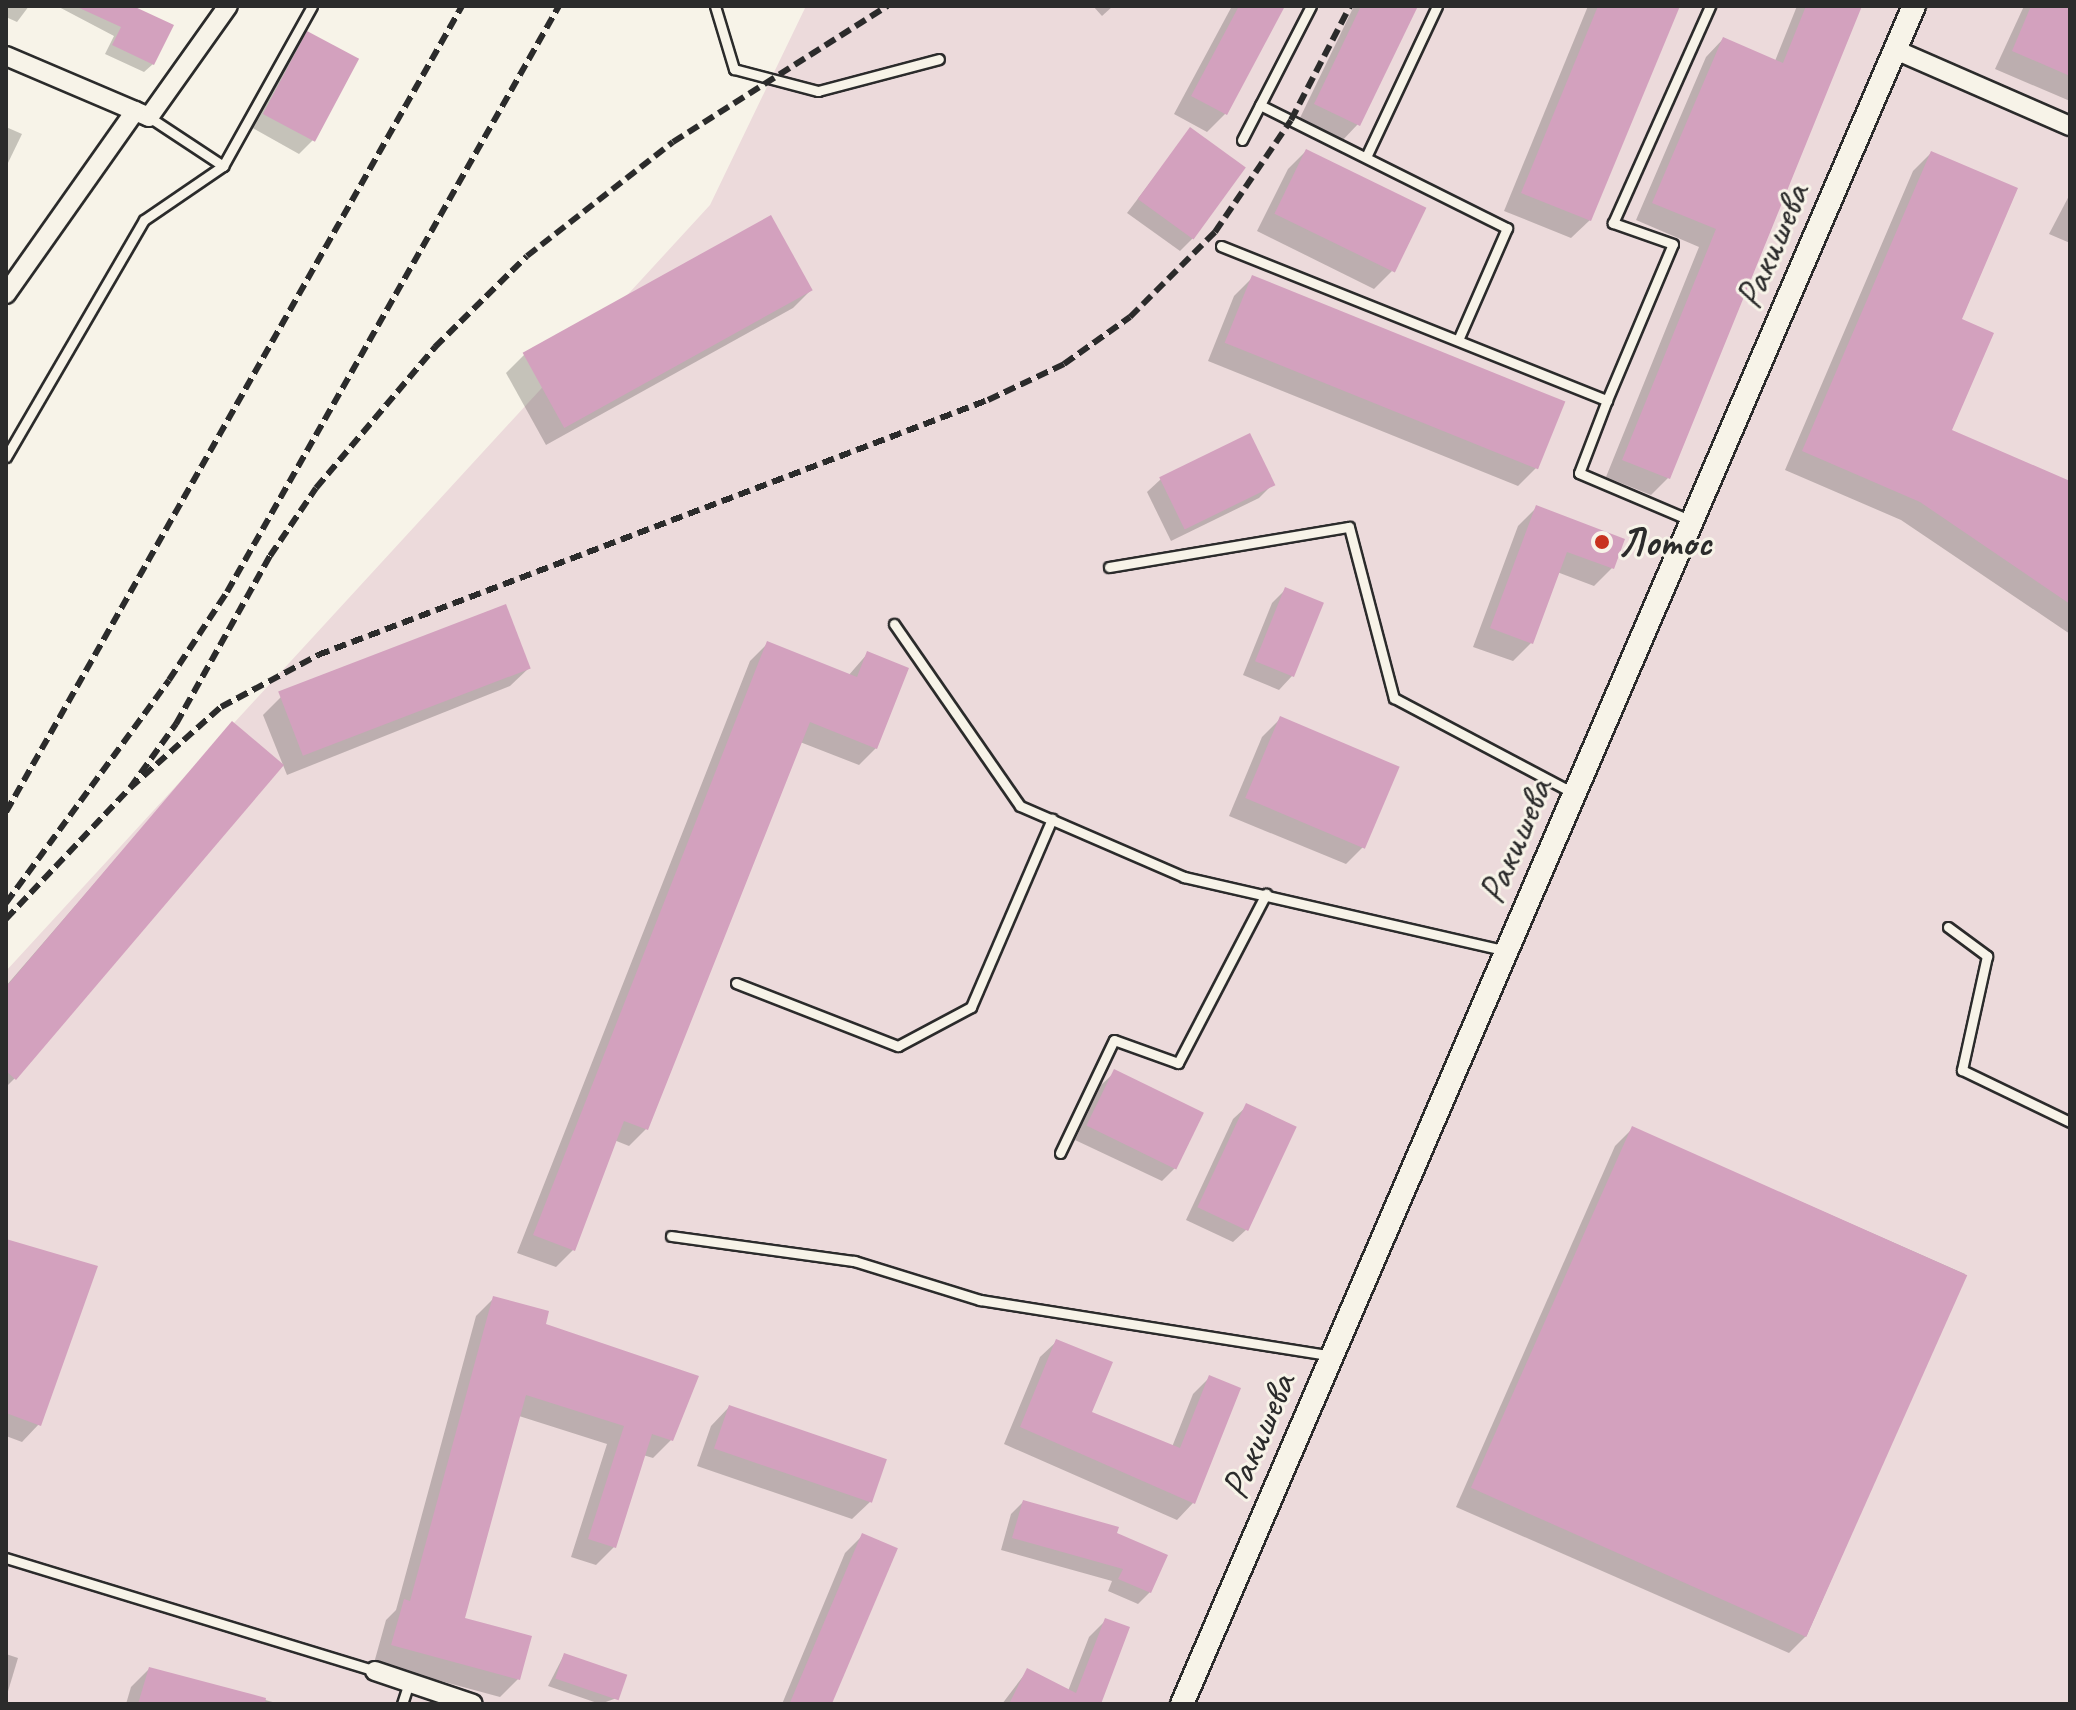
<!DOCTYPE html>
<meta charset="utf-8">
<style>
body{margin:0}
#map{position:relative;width:2076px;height:1710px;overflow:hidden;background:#f7f3e8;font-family:Caveat,sans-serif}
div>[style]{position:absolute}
.built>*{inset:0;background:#ecdadb}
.shadow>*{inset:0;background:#0003}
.building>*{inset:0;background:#d3a1be;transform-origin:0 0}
.roads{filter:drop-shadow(2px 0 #2b2b2b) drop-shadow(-2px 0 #2b2b2b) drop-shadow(0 2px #2b2b2b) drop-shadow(0 -2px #2b2b2b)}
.service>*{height:9px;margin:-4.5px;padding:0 4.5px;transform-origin:4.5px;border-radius:4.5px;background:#f7f3e8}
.minor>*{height:18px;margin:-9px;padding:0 9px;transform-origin:9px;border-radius:9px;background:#f7f3e8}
.tertiary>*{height:22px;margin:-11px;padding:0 11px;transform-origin:11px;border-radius:11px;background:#f7f3e8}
.rail>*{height:6px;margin-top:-3px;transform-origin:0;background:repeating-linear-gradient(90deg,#2b2b2b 0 12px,transparent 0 18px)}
.dots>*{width:22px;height:22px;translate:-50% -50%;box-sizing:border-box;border:4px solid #f7f3e8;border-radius:50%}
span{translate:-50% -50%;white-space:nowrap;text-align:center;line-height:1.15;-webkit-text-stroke:6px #f7f3e8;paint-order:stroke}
.street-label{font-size:40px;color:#2b2b2b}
.poi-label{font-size:40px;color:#2b2b2b;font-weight:700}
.left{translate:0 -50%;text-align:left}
.frame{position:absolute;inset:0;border:8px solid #2b2b2b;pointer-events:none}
</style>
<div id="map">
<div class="built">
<div style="clip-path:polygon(806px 6px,2070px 6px,2070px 1704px,6px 1704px,6px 971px,710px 205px)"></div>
</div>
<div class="shadow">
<div style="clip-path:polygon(6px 6px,29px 6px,17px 22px,6px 17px)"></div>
<div style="clip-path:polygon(57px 6px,129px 6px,153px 64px,144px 72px,105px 54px,114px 36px)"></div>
<div style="clip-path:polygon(1093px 6px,1113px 6px,1102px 16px)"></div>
<div style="clip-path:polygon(1232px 6px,1283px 6px,1225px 114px,1207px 132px,1174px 114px)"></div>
<div style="clip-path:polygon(1354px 6px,1415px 6px,1358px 124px,1340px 143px,1298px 122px)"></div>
<div style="clip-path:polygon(1588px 6px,1678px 6px,1590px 220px,1571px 238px,1504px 211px)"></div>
<div style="clip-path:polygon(1797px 6px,1860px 6px,1668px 478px,1651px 495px,1606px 477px,1699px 247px,1636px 220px,1706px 57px,1723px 39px,1775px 61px)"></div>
<div style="clip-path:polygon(2024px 6px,2070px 6px,2070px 101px,1995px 69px)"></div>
<div style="clip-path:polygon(307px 33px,313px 140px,299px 154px,249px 126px,294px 46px)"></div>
<div style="clip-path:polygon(6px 127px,22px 134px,6px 167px)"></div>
<div style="clip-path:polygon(1190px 130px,1193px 238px,1180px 251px,1127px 213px)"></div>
<div style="clip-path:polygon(1306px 151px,1392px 271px,1374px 289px,1257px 231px,1288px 169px)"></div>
<div style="clip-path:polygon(1931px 153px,1959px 320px,1950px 431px,2070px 483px,2070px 634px,1901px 520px,1785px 470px,1913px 171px)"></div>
<div style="clip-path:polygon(2070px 194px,2070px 243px,2049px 234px)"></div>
<div style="clip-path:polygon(1252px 278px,1536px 468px,1518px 486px,1208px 361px,1234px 296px)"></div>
<div style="clip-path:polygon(811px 290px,793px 308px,546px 445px,506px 373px,524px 355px)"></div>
<div style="clip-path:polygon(1161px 479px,1272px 485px,1259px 498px,1171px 541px,1147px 492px)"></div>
<div style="clip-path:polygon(1536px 508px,1612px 568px,1594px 586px,1557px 572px,1531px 643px,1513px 661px,1473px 647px,1518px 526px)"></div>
<div style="clip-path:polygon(1286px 589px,1292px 676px,1279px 690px,1243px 675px,1272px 603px)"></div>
<div style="clip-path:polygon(767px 644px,848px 676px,868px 653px,876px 748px,859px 765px,800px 742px,646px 1129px,629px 1146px,614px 1140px,573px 1250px,556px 1267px,517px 1253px,750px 661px)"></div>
<div style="clip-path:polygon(529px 668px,510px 686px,287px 775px,263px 715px,281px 697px)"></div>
<div style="clip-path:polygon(1280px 719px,1364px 846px,1346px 864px,1229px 816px,1262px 737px)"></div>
<div style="clip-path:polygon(232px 724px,15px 1078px,6px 1087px,6px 986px)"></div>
<div style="clip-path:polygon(1115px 1072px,1175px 1168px,1162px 1181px,1075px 1140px,1101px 1085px)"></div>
<div style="clip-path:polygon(1247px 1106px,1247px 1229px,1233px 1242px,1186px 1220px,1233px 1119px)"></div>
<div style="clip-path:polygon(1633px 1128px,1965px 1274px,1807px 1635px,1789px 1653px,1456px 1507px,1615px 1146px)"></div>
<div style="clip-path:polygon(6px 1239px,39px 1424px,22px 1442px,6px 1436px)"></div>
<div style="clip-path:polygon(494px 1298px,543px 1325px,671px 1440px,653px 1458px,643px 1455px,614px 1547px,596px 1565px,571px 1557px,607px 1444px,519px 1416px,463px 1620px,518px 1679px,500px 1697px,374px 1663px,386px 1620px,396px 1610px,476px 1316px)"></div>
<div style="clip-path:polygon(1057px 1341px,1090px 1413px,1172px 1447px,1193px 1394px,1209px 1378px,1239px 1389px,1193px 1503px,1177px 1520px,1004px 1444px,1040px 1357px)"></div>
<div style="clip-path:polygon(729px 1407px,871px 1501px,852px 1519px,697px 1466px,711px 1426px)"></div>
<div style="clip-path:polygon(1023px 1502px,1115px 1534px,1150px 1592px,1138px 1604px,1108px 1591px,1112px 1581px,1001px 1550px,1011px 1514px)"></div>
<div style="clip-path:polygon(863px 1535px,831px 1704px,782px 1704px,845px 1553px)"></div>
<div style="clip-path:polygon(1106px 1620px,1099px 1704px,1002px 1704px,1027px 1671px,1068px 1691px,1089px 1637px)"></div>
<div style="clip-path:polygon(6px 1654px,18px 1658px,6px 1698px)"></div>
<div style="clip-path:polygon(564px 1655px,617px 1698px,600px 1704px,548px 1686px)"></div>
<div style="clip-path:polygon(149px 1669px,280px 1704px,126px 1704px,131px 1687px)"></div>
</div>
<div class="building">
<div style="clip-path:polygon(75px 6px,133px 6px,174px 25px,154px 65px,112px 45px,121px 27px)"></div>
<div style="clip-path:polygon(1239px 6px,1285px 6px,1227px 115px,1191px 96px)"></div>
<div style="clip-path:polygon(1361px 6px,1418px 6px,1360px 126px,1314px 104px)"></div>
<div style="clip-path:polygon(1598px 6px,1680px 6px,1591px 221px,1521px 193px)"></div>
<div style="clip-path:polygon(1806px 6px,1862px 6px,1670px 479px,1622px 460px,1716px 229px,1652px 203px,1723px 37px,1783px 63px)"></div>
<div style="clip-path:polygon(2031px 6px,2070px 6px,2070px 76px,2012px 51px)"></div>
<div style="left:307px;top:31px;width:59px;height:94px;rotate:28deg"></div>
<div style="left:1190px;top:127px;width:69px;height:89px;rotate:36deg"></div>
<div style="left:1306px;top:149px;width:134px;height:72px;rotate:26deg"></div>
<div style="clip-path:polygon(1931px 151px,2018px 188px,1962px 319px,1994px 333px,1952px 430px,2070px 481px,2070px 604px,1920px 502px,1802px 451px)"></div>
<div style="left:771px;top:215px;width:86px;height:284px;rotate:61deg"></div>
<div style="left:1252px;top:275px;width:338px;height:73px;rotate:22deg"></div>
<div style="left:1250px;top:433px;width:58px;height:101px;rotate:64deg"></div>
<div style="clip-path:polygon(1536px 505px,1625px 539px,1614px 569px,1567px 552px,1533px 644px,1490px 628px)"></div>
<div style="left:1285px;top:587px;width:42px;height:80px;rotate:22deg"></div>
<div style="left:506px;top:604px;width:69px;height:244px;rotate:69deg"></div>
<div style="clip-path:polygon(767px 641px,857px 677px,867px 651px,909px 668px,877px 749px,810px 722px,648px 1130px,624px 1121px,575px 1251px,533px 1235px)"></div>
<div style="left:1280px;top:716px;width:130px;height:89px;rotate:23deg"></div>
<div style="clip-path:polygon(232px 721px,284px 765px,16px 1080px,6px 1071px,6px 987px)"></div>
<div style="left:1114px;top:1069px;width:100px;height:63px;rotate:26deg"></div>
<div style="left:1246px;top:1103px;width:56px;height:115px;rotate:25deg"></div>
<div style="left:1632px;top:1126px;width:367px;height:396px;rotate:24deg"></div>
<div style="clip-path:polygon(6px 1239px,98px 1266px,41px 1426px,6px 1413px)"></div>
<div style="clip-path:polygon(493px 1296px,549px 1311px,546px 1324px,699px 1376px,673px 1441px,652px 1434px,616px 1548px,588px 1539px,624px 1426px,526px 1395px,465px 1618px,532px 1636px,520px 1680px,391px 1645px,404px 1599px,410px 1601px)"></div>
<div style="clip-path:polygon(1056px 1339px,1113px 1362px,1092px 1412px,1180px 1448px,1209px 1375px,1241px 1388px,1195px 1504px,1020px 1427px)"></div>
<div style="left:729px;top:1405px;width:167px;height:46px;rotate:19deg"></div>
<div style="clip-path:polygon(1023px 1500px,1119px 1527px,1117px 1533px,1168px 1555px,1151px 1593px,1118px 1579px,1123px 1569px,1012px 1538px)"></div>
<div style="left:862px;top:1533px;width:39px;height:185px;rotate:23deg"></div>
<div style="clip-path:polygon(1105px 1618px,1130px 1627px,1101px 1704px,1009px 1704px,1027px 1668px,1076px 1693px)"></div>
<div style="left:564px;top:1653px;width:67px;height:27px;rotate:19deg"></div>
<div style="clip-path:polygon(149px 1667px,266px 1698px,265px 1704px,138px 1704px)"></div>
</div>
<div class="roads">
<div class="service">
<div style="left:715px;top:6px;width:66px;rotate:73.2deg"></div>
<div style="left:734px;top:69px;width:87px;rotate:14.7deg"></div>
<div style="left:818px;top:91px;width:125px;rotate:-14.8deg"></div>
<div style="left:1260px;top:105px;width:276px;rotate:26.5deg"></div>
<div style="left:1507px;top:228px;width:122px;rotate:113.6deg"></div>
<div style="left:149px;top:117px;width:89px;rotate:33.5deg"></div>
<div style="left:223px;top:166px;width:183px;rotate:-60.9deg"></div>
<div style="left:1242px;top:140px;width:151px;rotate:-62.8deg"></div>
<div style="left:1366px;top:157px;width:167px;rotate:-64.8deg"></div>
<div style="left:1221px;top:246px;width:416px;rotate:21.8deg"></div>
<div style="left:1607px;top:400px;width:78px;rotate:111deg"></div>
<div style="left:1579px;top:473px;width:123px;rotate:23deg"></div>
<div style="left:1607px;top:400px;width:169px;rotate:-67.1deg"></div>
<div style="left:1673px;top:244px;width:64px;rotate:-160.7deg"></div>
<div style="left:1613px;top:223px;width:238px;rotate:-65.9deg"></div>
<div style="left:6px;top:457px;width:274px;rotate:-59.8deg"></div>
<div style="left:144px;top:220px;width:96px;rotate:-34.4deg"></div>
<div style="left:1109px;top:567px;width:243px;rotate:-9.5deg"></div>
<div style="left:1349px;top:527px;width:177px;rotate:75.3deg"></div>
<div style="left:1394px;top:698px;width:205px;rotate:27.9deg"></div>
<div style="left:894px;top:624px;width:221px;rotate:55.3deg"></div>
<div style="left:1020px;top:806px;width:179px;rotate:23.4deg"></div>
<div style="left:1184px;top:877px;width:330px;rotate:12.9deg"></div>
<div style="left:1948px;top:927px;width:49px;rotate:36.6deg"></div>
<div style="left:1987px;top:956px;width:117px;rotate:102.4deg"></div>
<div style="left:1962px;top:1070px;width:120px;rotate:25.7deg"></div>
<div style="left:736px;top:983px;width:174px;rotate:21.3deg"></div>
<div style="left:898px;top:1046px;width:83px;rotate:-28.1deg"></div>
<div style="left:971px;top:1007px;width:205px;rotate:-66.7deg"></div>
<div style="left:1060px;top:1153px;width:125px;rotate:-64.5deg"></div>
<div style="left:1114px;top:1040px;width:68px;rotate:19.8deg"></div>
<div style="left:1178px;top:1063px;width:191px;rotate:-62.5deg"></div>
<div style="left:671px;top:1236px;width:185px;rotate:7.8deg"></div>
<div style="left:854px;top:1261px;width:132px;rotate:17.2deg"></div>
<div style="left:980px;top:1300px;width:356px;rotate:9deg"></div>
<div style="left:6px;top:1558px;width:386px;rotate:17deg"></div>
<div style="left:402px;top:1704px;width:23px;rotate:-72deg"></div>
</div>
<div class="minor">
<div style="left:1896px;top:50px;width:190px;rotate:23.6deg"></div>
<div style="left:6px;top:56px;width:155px;rotate:23.1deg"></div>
<div style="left:149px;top:117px;width:136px;rotate:-54.6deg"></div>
<div style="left:6px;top:294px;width:224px;rotate:-54.8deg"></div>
<div style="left:375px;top:1671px;width:103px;rotate:18.6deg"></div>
</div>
<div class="tertiary">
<div style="left:1182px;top:1704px;width:1849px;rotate:-66.68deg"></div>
</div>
</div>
<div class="rail">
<div style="left:130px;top:788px;width:122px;rotate:-41.7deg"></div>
<div style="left:221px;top:707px;width:110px;rotate:-28.2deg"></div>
<div style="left:318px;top:655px;width:717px;rotate:-20.84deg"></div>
<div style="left:988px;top:400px;width:84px;rotate:-25.3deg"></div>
<div style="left:1064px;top:364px;width:81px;rotate:-35.5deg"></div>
<div style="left:1130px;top:317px;width:120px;rotate:-45deg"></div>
<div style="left:1215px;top:232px;width:135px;rotate:-55.8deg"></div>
<div style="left:1291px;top:120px;width:128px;rotate:-62.6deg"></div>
<div style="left:6px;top:812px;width:926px;rotate:-60.5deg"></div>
<div style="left:6px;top:903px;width:276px;rotate:-53.8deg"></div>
<div style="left:169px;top:680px;width:105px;rotate:-56.6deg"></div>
<div style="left:227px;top:592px;width:674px;rotate:-60.47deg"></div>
<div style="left:6px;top:919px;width:180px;rotate:-46.6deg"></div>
<div style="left:130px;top:788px;width:79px;rotate:-54.3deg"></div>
<div style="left:176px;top:724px;width:193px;rotate:-60.8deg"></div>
<div style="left:270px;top:556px;width:82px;rotate:-55.9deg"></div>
<div style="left:316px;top:488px;width:185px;rotate:-49.8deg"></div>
<div style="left:435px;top:347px;width:129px;rotate:-44.7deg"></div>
<div style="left:527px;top:256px;width:185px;rotate:-38deg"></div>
<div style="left:673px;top:142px;width:254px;rotate:-32.4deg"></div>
</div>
<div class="dots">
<div style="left:1602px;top:542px;background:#c8321e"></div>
</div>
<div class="street-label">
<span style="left:1772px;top:246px;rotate:-67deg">Ракишева</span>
<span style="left:1515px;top:841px;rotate:-67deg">Ракишева</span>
<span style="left:1258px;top:1436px;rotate:-67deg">Ракишева</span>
</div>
<div class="poi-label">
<span class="left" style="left:1618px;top:542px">Лотос</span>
</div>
<div class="frame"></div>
</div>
